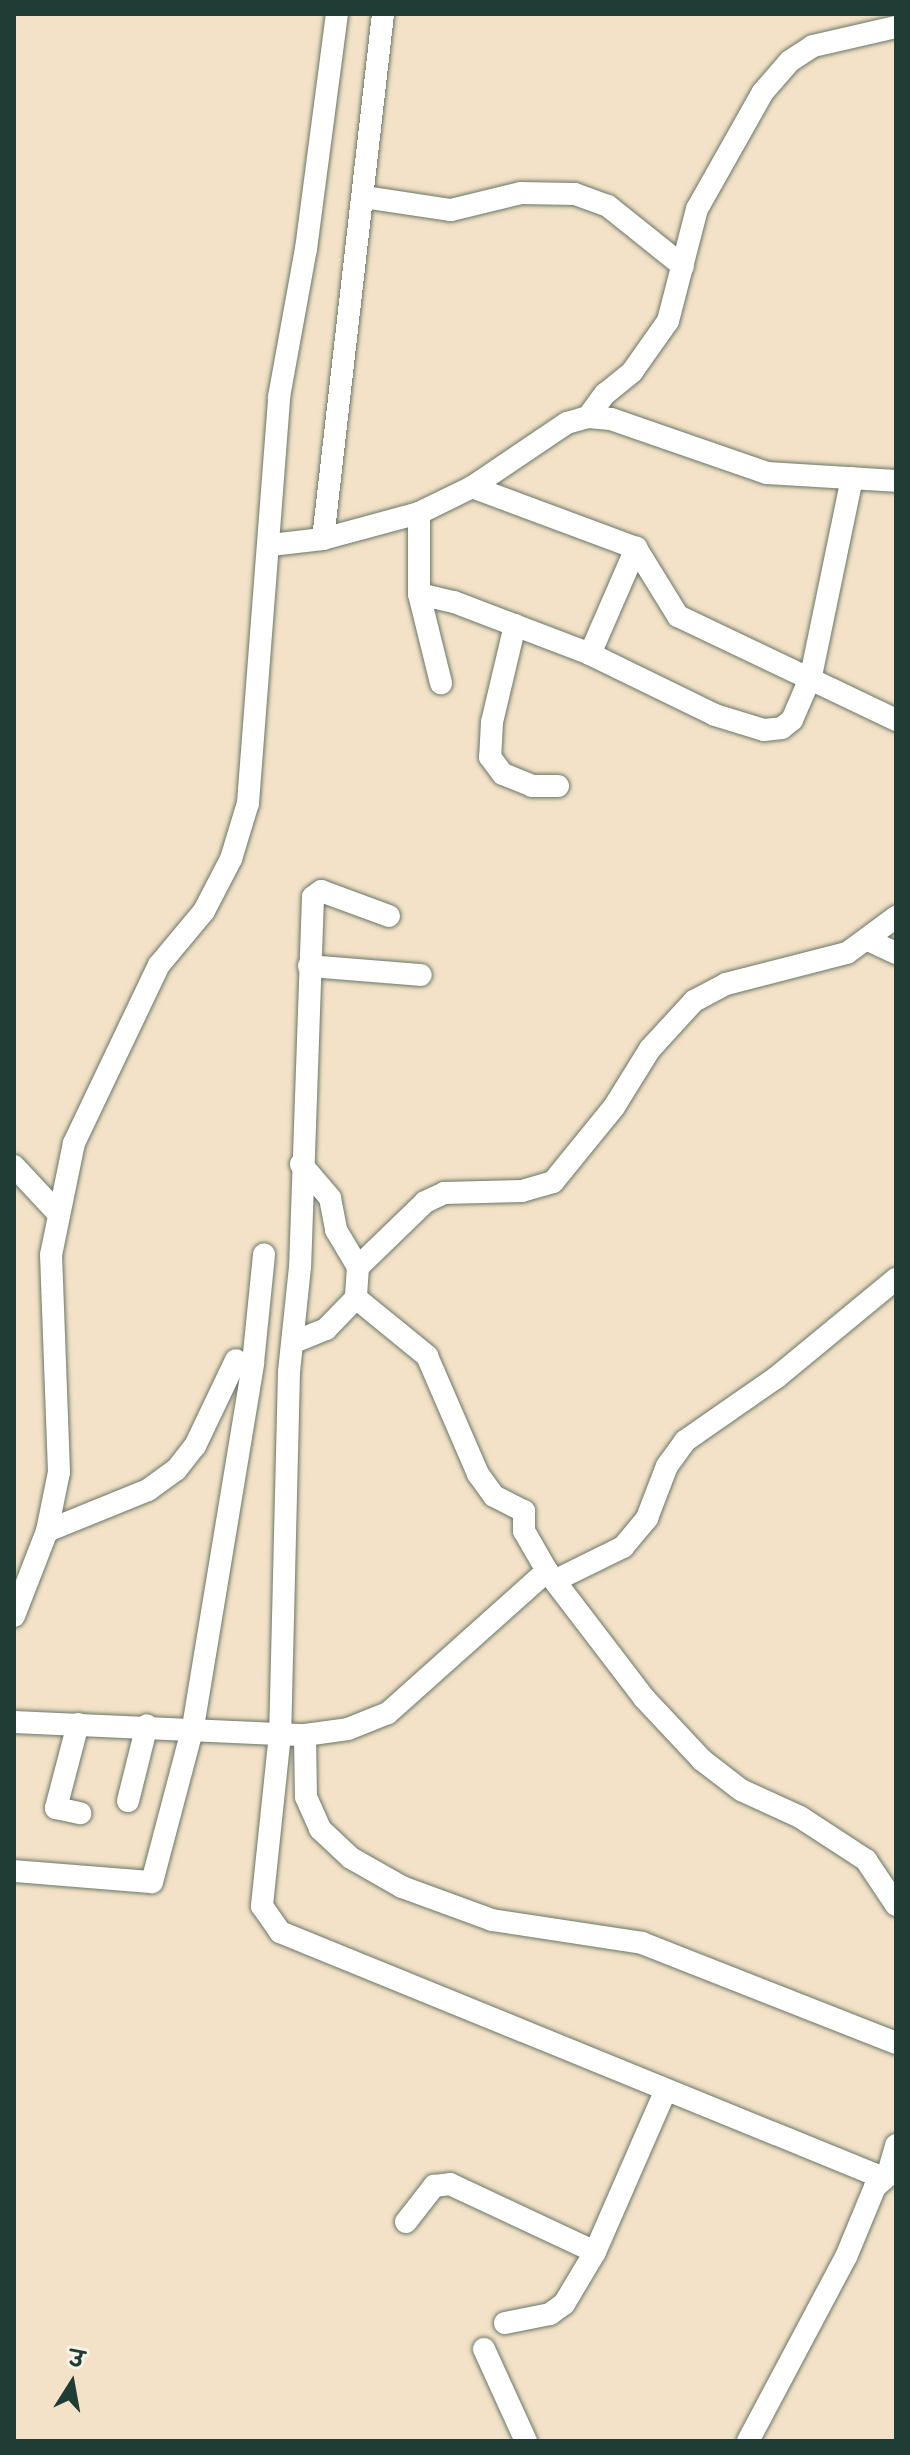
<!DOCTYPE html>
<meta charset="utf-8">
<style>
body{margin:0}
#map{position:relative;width:910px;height:2455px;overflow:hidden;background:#f3e2c7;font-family:Itim,"Playpen Sans Deva",sans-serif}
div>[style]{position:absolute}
.roads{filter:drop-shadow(0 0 2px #697767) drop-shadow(0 0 2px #697767)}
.minor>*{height:22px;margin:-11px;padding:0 11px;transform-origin:11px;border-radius:11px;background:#fff}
span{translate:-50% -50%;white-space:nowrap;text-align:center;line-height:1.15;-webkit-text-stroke:6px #f7f3e8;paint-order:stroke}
.frame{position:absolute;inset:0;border:16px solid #1f3d34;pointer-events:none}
.north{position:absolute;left:32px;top:2343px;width:80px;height:80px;-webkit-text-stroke:6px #f7f3e8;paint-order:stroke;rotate:11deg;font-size:22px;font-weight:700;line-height:32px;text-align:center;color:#1f3d34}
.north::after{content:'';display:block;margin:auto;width:28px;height:36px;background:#1f3d34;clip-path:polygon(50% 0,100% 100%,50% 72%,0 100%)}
</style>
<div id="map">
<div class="roads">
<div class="minor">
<div style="left:364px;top:197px;width:88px;rotate:8.5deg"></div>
<div style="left:451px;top:210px;width:72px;rotate:-13.7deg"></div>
<div style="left:521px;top:193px;width:54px;rotate:1.1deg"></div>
<div style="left:575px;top:194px;width:35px;rotate:20deg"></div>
<div style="left:608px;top:206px;width:96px;rotate:38.7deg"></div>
<div style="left:588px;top:417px;width:29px;rotate:-54deg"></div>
<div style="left:605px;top:394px;width:35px;rotate:-39deg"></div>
<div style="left:632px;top:372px;width:62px;rotate:-54.8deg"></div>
<div style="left:668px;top:321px;width:116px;rotate:-75.5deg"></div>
<div style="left:697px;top:209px;width:134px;rotate:-60.6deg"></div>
<div style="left:763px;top:92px;width:41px;rotate:-48.9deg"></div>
<div style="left:790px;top:61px;width:27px;rotate:-33deg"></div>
<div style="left:813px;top:46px;width:85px;rotate:-12.9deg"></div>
<div style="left:472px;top:487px;width:175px;rotate:20.4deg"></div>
<div style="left:636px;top:548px;width:80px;rotate:58.3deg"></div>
<div style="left:678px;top:616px;width:242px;rotate:25.5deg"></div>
<div style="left:419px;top:513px;width:81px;rotate:90deg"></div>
<div style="left:419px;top:594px;width:36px;rotate:13deg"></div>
<div style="left:454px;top:602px;width:146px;rotate:20.9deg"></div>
<div style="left:590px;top:654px;width:139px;rotate:26deg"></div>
<div style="left:715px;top:715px;width:51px;rotate:17deg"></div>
<div style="left:764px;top:730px;width:18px;rotate:-6deg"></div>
<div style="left:782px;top:728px;width:13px;rotate:-39deg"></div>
<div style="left:792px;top:720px;width:48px;rotate:-66.6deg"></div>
<div style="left:811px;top:676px;width:202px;rotate:-78.3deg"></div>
<div style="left:323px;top:539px;width:528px;rotate:-83.48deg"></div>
<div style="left:271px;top:545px;width:52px;rotate:-6.6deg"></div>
<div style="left:323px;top:539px;width:99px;rotate:-15.2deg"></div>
<div style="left:419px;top:513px;width:59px;rotate:-26.1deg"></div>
<div style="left:472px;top:487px;width:115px;rotate:-34deg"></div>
<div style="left:567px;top:423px;width:22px;rotate:-16deg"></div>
<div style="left:588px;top:417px;width:23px;rotate:5deg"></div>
<div style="left:611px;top:419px;width:165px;rotate:19.1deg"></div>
<div style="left:767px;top:473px;width:129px;rotate:3.5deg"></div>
<div style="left:419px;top:594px;width:92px;rotate:76.1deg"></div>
<div style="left:515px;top:625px;width:100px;rotate:103.3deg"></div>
<div style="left:492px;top:722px;width:35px;rotate:93deg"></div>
<div style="left:490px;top:757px;width:21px;rotate:53deg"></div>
<div style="left:503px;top:774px;width:31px;rotate:22deg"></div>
<div style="left:532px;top:786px;width:26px"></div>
<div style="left:590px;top:654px;width:116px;rotate:-66.5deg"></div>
<div style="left:389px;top:916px;width:72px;rotate:-159.8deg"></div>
<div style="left:321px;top:891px;width:10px;rotate:143deg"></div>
<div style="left:313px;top:897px;width:370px;rotate:92deg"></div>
<div style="left:300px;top:1267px;width:106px;rotate:96deg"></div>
<div style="left:289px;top:1372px;width:362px;rotate:91.4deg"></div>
<div style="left:280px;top:1734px;width:173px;rotate:96deg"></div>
<div style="left:262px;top:1906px;width:32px;rotate:55deg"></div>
<div style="left:280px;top:1932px;width:649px;rotate:22.18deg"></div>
<div style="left:870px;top:941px;width:29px;rotate:25deg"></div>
<div style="left:309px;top:966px;width:112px;rotate:4.6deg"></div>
<div style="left:301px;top:1164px;width:45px;rotate:49.5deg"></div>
<div style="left:330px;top:1198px;width:33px;rotate:79deg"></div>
<div style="left:336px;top:1230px;width:43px;rotate:59.3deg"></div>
<div style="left:358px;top:1267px;width:31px;rotate:94deg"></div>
<div style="left:356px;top:1298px;width:92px;rotate:39.2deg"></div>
<div style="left:427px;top:1356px;width:129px;rotate:66.6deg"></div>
<div style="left:478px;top:1474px;width:27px;rotate:54deg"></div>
<div style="left:494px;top:1496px;width:34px;rotate:27deg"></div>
<div style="left:524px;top:1511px;width:20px;rotate:90deg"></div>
<div style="left:524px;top:1531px;width:46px;rotate:60.1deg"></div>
<div style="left:547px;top:1571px;width:160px;rotate:52.6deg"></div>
<div style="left:644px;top:1698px;width:85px;rotate:46.9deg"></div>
<div style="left:702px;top:1760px;width:49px;rotate:37.6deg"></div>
<div style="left:741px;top:1790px;width:65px;rotate:24.6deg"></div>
<div style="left:800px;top:1817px;width:79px;rotate:33.1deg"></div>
<div style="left:866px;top:1860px;width:54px;rotate:56.3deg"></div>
<div style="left:14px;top:1166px;width:62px;rotate:47deg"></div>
<div style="left:358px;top:1267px;width:93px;rotate:-44.1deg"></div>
<div style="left:425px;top:1202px;width:21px;rotate:-25deg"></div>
<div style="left:444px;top:1193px;width:78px;rotate:-1.5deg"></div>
<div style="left:522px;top:1191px;width:32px;rotate:-16deg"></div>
<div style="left:553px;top:1182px;width:97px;rotate:-50.9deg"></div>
<div style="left:614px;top:1107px;width:68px;rotate:-58.2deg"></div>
<div style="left:650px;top:1049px;width:65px;rotate:-47.5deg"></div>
<div style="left:694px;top:1001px;width:36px;rotate:-28deg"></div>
<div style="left:726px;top:984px;width:125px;rotate:-14.4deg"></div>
<div style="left:847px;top:953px;width:61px;rotate:-36.3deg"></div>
<div style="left:294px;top:1342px;width:35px;rotate:-22deg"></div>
<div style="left:326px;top:1329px;width:43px;rotate:-45.9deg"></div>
<div style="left:47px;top:1531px;width:109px;rotate:-22.1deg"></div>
<div style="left:148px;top:1490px;width:34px;rotate:-36deg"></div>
<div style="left:176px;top:1470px;width:31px;rotate:-52deg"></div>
<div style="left:195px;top:1446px;width:95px;rotate:-64.5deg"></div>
<div style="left:556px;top:1580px;width:75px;rotate:-26.2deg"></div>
<div style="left:623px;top:1547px;width:38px;rotate:-50deg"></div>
<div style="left:647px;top:1518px;width:56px;rotate:-69deg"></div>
<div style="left:667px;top:1466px;width:31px;rotate:-54deg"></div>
<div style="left:685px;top:1441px;width:112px;rotate:-34.8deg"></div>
<div style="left:777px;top:1377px;width:154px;rotate:-39.5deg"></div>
<div style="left:14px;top:1616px;width:91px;rotate:-68.8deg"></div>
<div style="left:47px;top:1531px;width:60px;rotate:-78.5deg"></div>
<div style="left:59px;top:1472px;width:217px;rotate:-92.1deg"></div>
<div style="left:51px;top:1255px;width:114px;rotate:-78.4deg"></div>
<div style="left:74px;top:1143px;width:197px;rotate:-64.5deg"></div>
<div style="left:159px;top:965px;width:70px;rotate:-50.2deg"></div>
<div style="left:204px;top:911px;width:59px;rotate:-62.6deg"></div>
<div style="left:231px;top:859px;width:59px;rotate:-73.1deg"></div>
<div style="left:248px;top:803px;width:407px;rotate:-85.6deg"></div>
<div style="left:279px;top:397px;width:150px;rotate:-79.7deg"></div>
<div style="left:306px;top:249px;width:237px;rotate:-82.5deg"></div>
<div style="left:14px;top:1722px;width:291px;rotate:2.6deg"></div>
<div style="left:305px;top:1735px;width:43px;rotate:-7.9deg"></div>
<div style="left:348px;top:1729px;width:43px;rotate:-21.8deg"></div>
<div style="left:388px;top:1713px;width:213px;rotate:-41.8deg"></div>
<div style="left:78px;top:1724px;width:87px;rotate:104.7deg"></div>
<div style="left:56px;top:1808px;width:25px;rotate:12deg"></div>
<div style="left:305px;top:1735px;width:62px;rotate:89.1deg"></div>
<div style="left:306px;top:1797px;width:35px;rotate:66deg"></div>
<div style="left:320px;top:1829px;width:42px;rotate:43.1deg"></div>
<div style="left:351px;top:1858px;width:59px;rotate:29.6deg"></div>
<div style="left:402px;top:1887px;width:96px;rotate:20.1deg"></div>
<div style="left:492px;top:1920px;width:152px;rotate:8.7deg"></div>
<div style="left:642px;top:1943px;width:273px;rotate:21.5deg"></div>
<div style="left:128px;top:1801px;width:78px;rotate:-76deg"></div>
<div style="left:14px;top:1871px;width:138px;rotate:4.6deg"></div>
<div style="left:152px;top:1882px;width:160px;rotate:-75.2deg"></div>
<div style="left:193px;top:1727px;width:369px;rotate:-80.6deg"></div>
<div style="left:253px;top:1363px;width:109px;rotate:-84.2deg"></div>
<div style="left:889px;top:2170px;width:26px;rotate:-74deg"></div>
<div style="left:406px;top:2222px;width:46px;rotate:-52.1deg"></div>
<div style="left:434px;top:2186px;width:16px;rotate:-7deg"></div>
<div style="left:450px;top:2184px;width:160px;rotate:25.1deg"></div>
<div style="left:505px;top:2323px;width:46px;rotate:-11.3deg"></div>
<div style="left:550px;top:2314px;width:17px;rotate:-36deg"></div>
<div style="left:564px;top:2304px;width:61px;rotate:-59.2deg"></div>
<div style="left:595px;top:2252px;width:175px;rotate:-66.4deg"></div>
<div style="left:484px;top:2349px;width:101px;rotate:65.5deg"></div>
<div style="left:748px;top:2441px;width:208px;rotate:-62deg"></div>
<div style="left:846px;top:2257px;width:76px;rotate:-67.5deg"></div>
<div style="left:875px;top:2187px;width:28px;rotate:-41deg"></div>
</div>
</div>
<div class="frame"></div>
<div class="north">उ</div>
</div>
